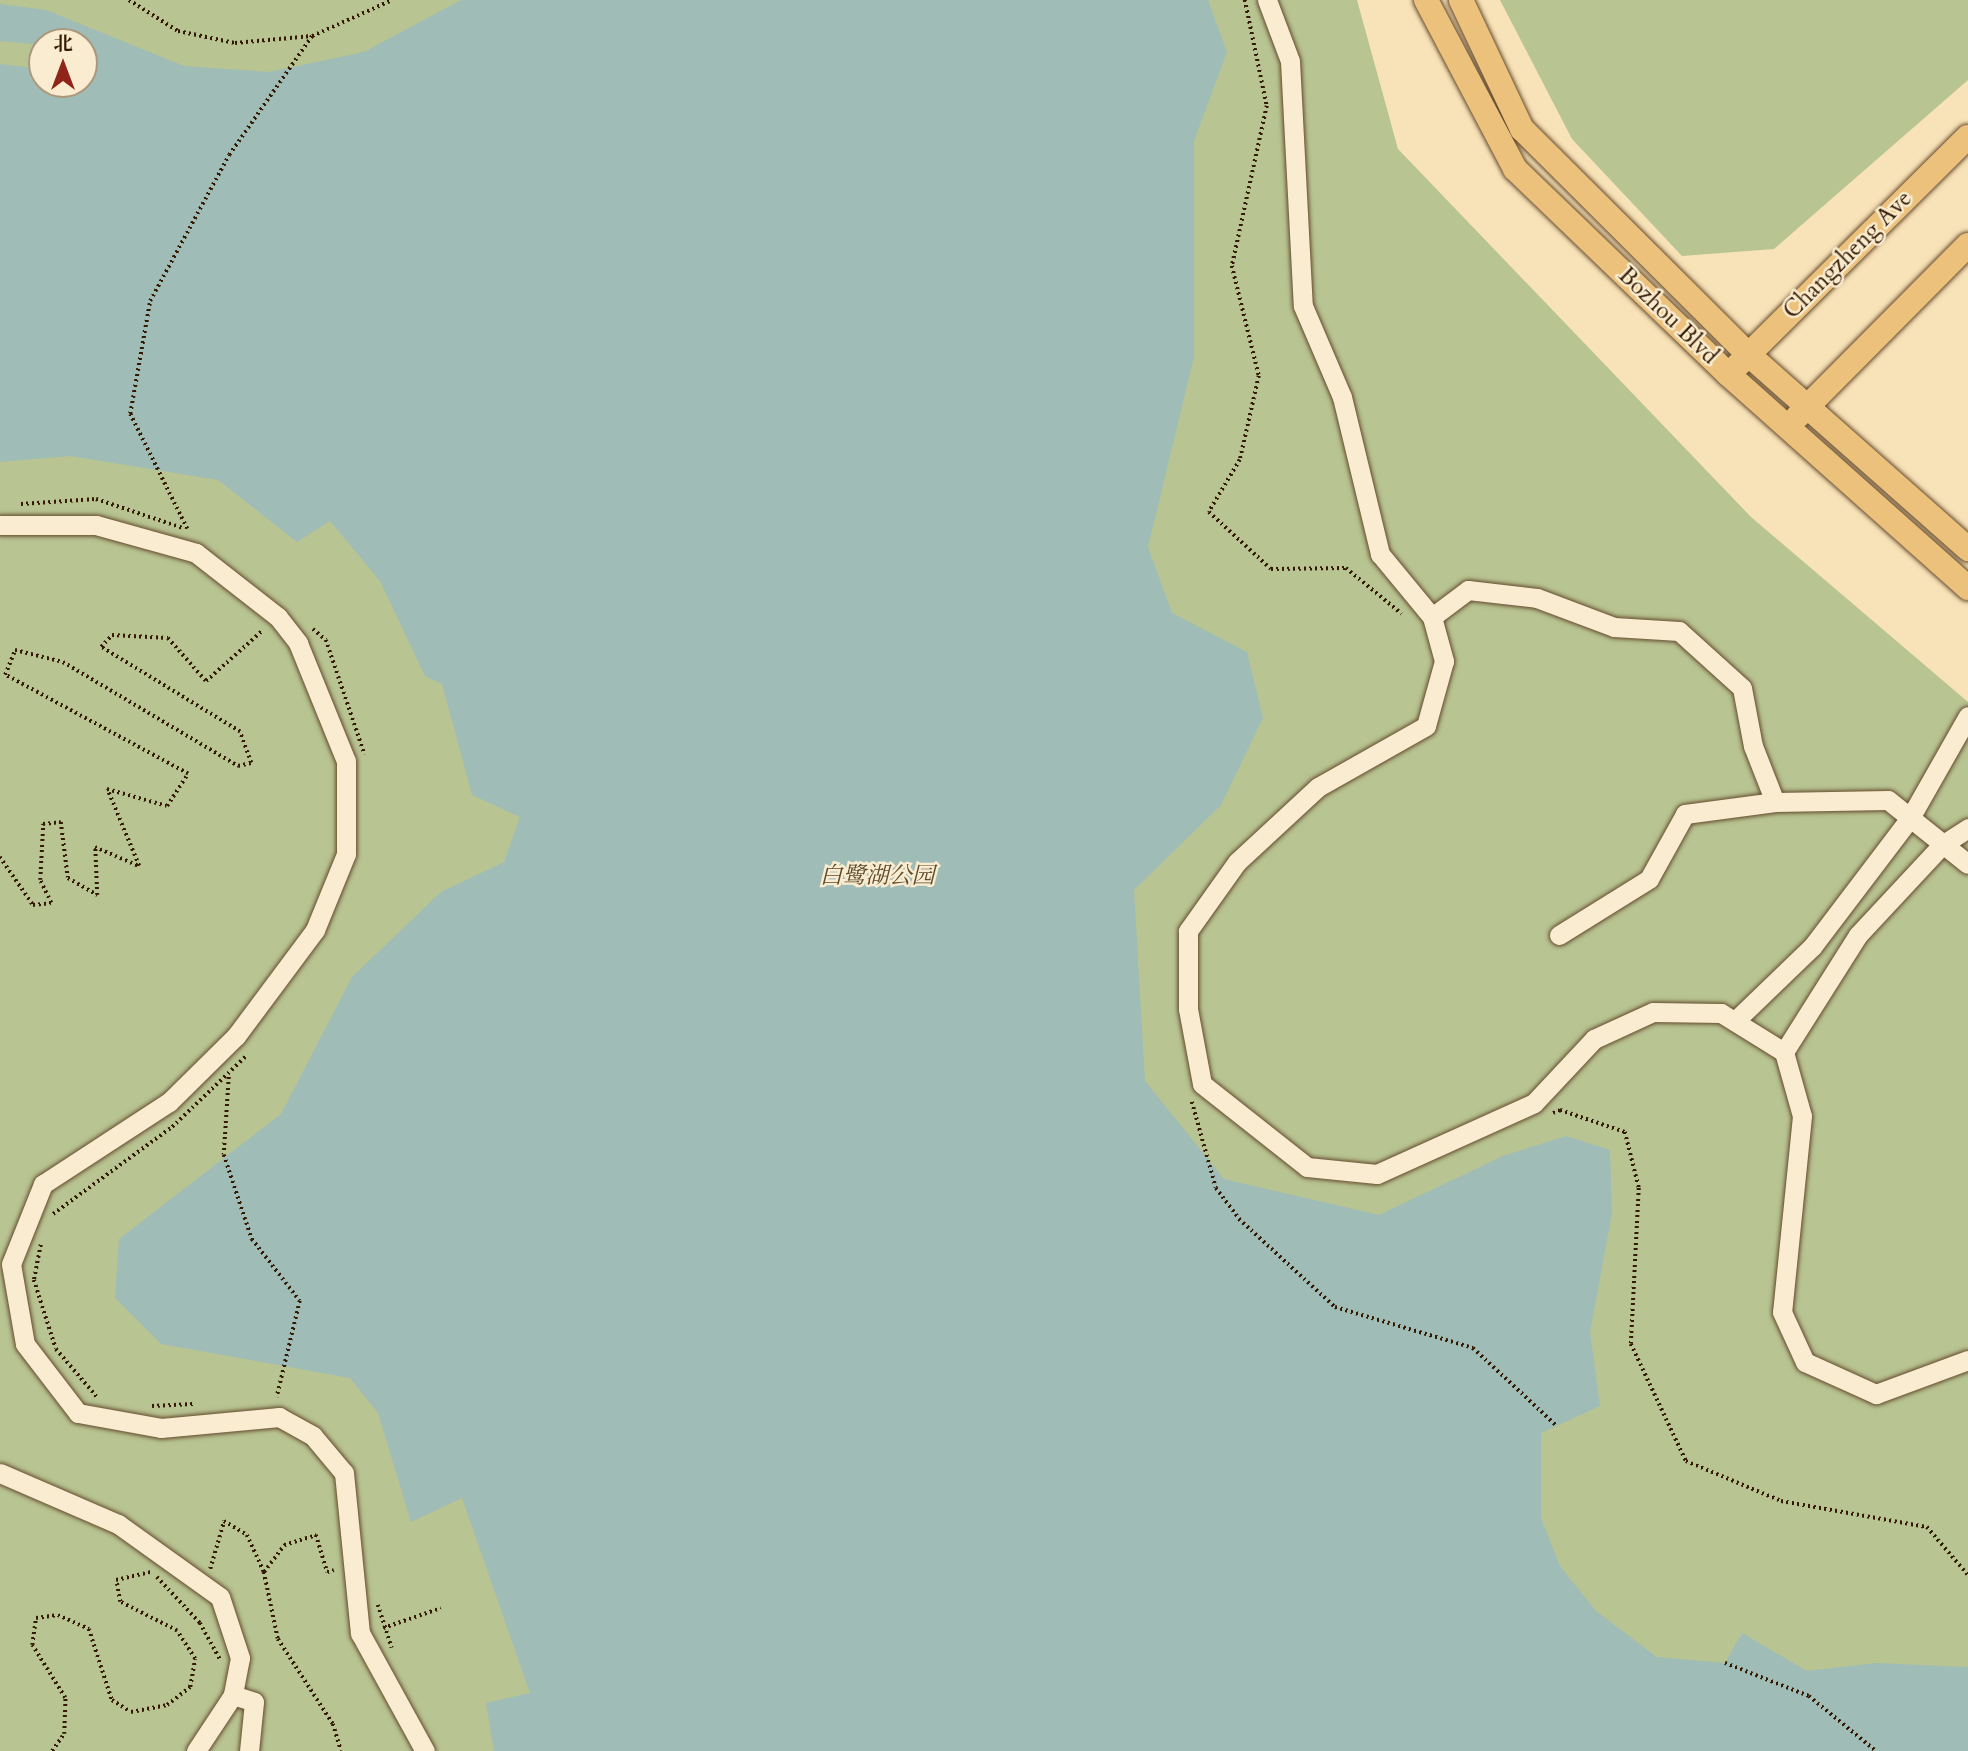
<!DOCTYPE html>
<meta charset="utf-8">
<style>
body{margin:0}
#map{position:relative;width:1968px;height:1751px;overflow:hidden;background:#f8e2b7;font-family:Cardo,"Noto Serif SC",serif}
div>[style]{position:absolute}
.green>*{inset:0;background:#b8c492}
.water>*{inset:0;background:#9fbcb6}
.path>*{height:3.5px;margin-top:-1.75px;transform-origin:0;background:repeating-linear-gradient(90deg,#341900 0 2px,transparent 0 5.5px)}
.roads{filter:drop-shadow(0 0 2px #654b2e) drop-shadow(0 0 2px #654b2e)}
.minor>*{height:19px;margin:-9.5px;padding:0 9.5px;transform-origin:9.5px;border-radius:9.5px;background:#faecd0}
.major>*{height:24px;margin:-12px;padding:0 12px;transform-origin:12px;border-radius:12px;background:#ecc17c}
span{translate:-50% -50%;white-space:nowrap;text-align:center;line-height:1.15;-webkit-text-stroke:5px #faecd0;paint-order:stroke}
.street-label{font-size:23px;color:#341900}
.park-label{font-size:23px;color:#5c4c2c;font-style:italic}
.north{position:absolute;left:28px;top:28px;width:70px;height:70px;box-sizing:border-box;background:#faecd0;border:2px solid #ab987d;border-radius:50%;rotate:0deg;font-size:19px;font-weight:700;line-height:28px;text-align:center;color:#341900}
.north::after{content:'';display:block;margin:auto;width:24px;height:32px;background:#8f2418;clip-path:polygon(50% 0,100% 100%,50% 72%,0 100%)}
</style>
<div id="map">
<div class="green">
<div style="clip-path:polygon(evenodd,0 0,1357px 0,1398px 149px,1751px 517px,1968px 702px,1968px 1751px,0 1751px,0 0,42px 42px,84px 42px,84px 84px,42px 84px,42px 42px)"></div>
<div style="clip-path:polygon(1500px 0,1968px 0,1968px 80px,1774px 249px,1682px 256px,1572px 139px)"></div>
</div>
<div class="water">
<div style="clip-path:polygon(evenodd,461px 0,1208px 0,1227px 52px,1194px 141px,1194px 357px,1148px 547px,1172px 613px,1247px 652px,1263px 718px,1221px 805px,1134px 890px,1145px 1081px,1224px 1179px,1379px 1215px,1503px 1156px,1566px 1136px,1610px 1150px,1612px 1213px,1590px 1332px,1600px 1406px,1541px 1433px,1541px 1518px,1560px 1566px,1596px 1611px,1657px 1657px,1725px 1663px,1742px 1633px,1807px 1671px,1876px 1663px,1968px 1667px,1968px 1751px,494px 1751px,486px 1703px,530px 1693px,462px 1498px,411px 1522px,378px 1413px,350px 1378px,161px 1344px,115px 1298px,119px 1239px,281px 1114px,352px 977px,441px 892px,504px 862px,520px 817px,472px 795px,442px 684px,425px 676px,380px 581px,330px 521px,297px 542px,218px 480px,70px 456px,0 462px,0 64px,34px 68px,33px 44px,0 41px,0 4px,46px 10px,184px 66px,269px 72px,364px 52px,461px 0,42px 42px,84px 42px,84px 84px,42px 84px,42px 42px)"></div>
</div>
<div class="path">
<div style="left:129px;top:0;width:58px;rotate:32.3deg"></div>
<div style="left:178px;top:31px;width:58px;rotate:11.9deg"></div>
<div style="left:235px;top:43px;width:77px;rotate:-5.2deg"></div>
<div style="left:312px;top:36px;width:88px;rotate:-24.2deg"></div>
<div style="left:1245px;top:0;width:108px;rotate:78.3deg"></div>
<div style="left:1267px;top:106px;width:164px;rotate:102.3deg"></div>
<div style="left:1232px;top:266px;width:113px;rotate:76.2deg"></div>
<div style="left:1259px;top:376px;width:86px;rotate:102.7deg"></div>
<div style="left:1240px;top:460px;width:61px;rotate:120.8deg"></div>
<div style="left:1209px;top:512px;width:84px;rotate:42.6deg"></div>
<div style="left:1271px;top:569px;width:75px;rotate:-0.8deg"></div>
<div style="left:1346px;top:568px;width:72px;rotate:39.4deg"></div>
<div style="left:21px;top:504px;width:75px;rotate:-3.8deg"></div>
<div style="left:96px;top:499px;width:92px;rotate:18.4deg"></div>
<div style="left:187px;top:529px;width:128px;rotate:-116.4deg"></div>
<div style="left:130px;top:414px;width:115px;rotate:-80deg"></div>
<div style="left:150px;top:301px;width:166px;rotate:-61.6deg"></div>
<div style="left:229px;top:155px;width:145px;rotate:-55.1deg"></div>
<div style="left:313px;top:629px;width:17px;rotate:40deg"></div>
<div style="left:326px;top:640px;width:121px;rotate:71.3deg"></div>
<div style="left:0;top:857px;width:58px;rotate:55.5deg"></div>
<div style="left:33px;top:905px;width:18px;rotate:-6deg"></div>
<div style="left:51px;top:903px;width:25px;rotate:-116deg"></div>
<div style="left:40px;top:880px;width:56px;rotate:-86.9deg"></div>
<div style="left:43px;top:824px;width:18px;rotate:-6deg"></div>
<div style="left:61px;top:822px;width:56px;rotate:82.9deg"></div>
<div style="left:68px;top:878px;width:34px;rotate:30deg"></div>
<div style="left:97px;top:895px;width:48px;rotate:-92.4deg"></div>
<div style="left:95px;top:847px;width:48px;rotate:23.4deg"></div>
<div style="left:139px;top:866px;width:83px;rotate:-112.6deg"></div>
<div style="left:107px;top:789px;width:62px;rotate:15.8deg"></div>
<div style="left:167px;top:806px;width:38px;rotate:-57deg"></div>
<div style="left:188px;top:774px;width:208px;rotate:-151.6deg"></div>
<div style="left:5px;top:675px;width:27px;rotate:-68deg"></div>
<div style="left:15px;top:650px;width:49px;rotate:14deg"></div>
<div style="left:63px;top:662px;width:204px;rotate:30.7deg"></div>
<div style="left:238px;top:766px;width:13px;rotate:-13deg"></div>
<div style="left:251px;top:763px;width:33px;rotate:-110deg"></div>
<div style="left:240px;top:732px;width:163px;rotate:-148.6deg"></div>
<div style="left:101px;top:647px;width:16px;rotate:-47deg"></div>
<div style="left:112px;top:635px;width:56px;rotate:3.1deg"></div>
<div style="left:168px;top:638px;width:57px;rotate:48.5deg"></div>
<div style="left:206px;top:681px;width:76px;rotate:-41.8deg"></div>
<div style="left:229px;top:1077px;width:78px;rotate:93.7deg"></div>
<div style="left:224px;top:1155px;width:89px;rotate:71.6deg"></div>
<div style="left:252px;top:1239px;width:78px;rotate:52.3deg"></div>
<div style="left:300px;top:1301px;width:99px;rotate:103.5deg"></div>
<div style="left:1192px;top:1102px;width:89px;rotate:74.4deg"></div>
<div style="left:1216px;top:1188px;width:39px;rotate:53deg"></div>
<div style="left:1239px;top:1219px;width:130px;rotate:42.5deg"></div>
<div style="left:1335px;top:1307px;width:144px;rotate:16.5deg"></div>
<div style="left:1473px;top:1348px;width:115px;rotate:42.9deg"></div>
<div style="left:1553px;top:1113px;width:8px;rotate:-23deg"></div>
<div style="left:1560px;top:1110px;width:69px;rotate:18.7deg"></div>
<div style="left:1625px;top:1132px;width:58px;rotate:76deg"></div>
<div style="left:1639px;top:1188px;width:156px;rotate:92.9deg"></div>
<div style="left:1631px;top:1344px;width:129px;rotate:64.8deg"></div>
<div style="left:1686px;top:1461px;width:103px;rotate:22.8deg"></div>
<div style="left:1781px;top:1501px;width:148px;rotate:10.1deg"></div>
<div style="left:1927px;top:1527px;width:63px;rotate:49.5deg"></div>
<div style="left:53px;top:1214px;width:147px;rotate:-36.2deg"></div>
<div style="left:172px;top:1127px;width:104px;rotate:-43.8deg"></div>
<div style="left:41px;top:1245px;width:36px;rotate:101deg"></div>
<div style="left:34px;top:1280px;width:72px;rotate:72.3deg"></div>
<div style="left:56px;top:1349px;width:63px;rotate:49.5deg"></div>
<div style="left:152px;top:1406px;width:41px;rotate:-2.8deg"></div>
<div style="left:210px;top:1569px;width:50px;rotate:-73.7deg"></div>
<div style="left:224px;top:1521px;width:27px;rotate:31deg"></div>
<div style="left:247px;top:1535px;width:41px;rotate:65.3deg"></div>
<div style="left:264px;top:1572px;width:68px;rotate:78.2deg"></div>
<div style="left:278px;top:1639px;width:101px;rotate:57.1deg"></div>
<div style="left:333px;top:1724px;width:28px;rotate:73deg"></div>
<div style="left:264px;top:1572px;width:34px;rotate:-53deg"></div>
<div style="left:284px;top:1545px;width:34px;rotate:-17deg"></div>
<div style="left:316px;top:1535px;width:39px;rotate:73deg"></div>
<div style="left:327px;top:1572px;width:7px;rotate:-16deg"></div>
<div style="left:157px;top:1577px;width:63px;rotate:46.9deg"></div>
<div style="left:200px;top:1623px;width:43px;rotate:61.1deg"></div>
<div style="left:378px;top:1605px;width:45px;rotate:72deg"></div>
<div style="left:383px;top:1628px;width:61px;rotate:-19deg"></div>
<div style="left:1725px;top:1663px;width:90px;rotate:21.4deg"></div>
<div style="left:1809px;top:1696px;width:87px;rotate:39.4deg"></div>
<div style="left:52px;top:1751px;width:21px;rotate:-55deg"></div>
<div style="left:64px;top:1734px;width:36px;rotate:-88deg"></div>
<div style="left:65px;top:1698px;width:62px;rotate:-121.9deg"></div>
<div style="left:32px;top:1645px;width:27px;rotate:-82deg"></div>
<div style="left:36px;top:1618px;width:22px;rotate:-8deg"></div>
<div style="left:58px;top:1615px;width:34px;rotate:24deg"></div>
<div style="left:89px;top:1629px;width:75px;rotate:72.1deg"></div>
<div style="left:112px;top:1700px;width:22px;rotate:32deg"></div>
<div style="left:131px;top:1712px;width:37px;rotate:-11deg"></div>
<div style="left:167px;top:1705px;width:29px;rotate:-38deg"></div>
<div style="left:190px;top:1687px;width:28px;rotate:-80deg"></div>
<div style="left:195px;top:1659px;width:33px;rotate:-123deg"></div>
<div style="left:177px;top:1631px;width:64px;rotate:-153deg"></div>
<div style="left:120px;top:1602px;width:22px;rotate:-100deg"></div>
<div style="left:116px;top:1580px;width:36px;rotate:-13deg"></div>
</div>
<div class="roads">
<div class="minor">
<div style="left:1267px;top:0;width:65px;rotate:69.3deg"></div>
<div style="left:1290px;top:61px;width:245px;rotate:87deg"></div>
<div style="left:1303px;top:306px;width:99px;rotate:66.8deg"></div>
<div style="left:1342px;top:397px;width:162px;rotate:76.4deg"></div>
<div style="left:1380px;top:554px;width:82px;rotate:50.5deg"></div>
<div style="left:1432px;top:617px;width:46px;rotate:74.7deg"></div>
<div style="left:1444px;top:661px;width:67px;rotate:105.5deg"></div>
<div style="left:1426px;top:726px;width:124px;rotate:150.5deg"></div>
<div style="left:1318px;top:787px;width:110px;rotate:137.2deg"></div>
<div style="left:1237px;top:862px;width:85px;rotate:125.4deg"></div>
<div style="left:1188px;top:931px;width:78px;rotate:90deg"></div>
<div style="left:1188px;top:1009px;width:76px;rotate:79.4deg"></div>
<div style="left:1202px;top:1084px;width:134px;rotate:38.3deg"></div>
<div style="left:1307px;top:1167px;width:70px;rotate:5.7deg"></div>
<div style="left:1377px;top:1174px;width:172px;rotate:-24.3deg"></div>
<div style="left:1534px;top:1103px;width:88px;rotate:-46.8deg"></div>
<div style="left:1594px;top:1039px;width:65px;rotate:-24.6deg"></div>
<div style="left:1653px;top:1012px;width:68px;rotate:0.8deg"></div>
<div style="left:1721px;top:1013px;width:74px;rotate:31.8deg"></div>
<div style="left:1784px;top:1052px;width:66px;rotate:74.3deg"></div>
<div style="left:1802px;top:1116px;width:197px;rotate:95.8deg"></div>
<div style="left:1782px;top:1312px;width:55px;rotate:65.3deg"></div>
<div style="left:1805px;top:1362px;width:78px;rotate:24.3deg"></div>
<div style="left:1876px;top:1394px;width:98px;rotate:-20.3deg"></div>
<div style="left:0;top:525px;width:96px"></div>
<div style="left:96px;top:525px;width:104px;rotate:15.6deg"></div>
<div style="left:196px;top:553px;width:104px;rotate:38deg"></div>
<div style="left:278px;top:617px;width:33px;rotate:52deg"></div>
<div style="left:298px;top:643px;width:127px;rotate:67.9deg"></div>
<div style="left:346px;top:761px;width:93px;rotate:90deg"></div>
<div style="left:346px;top:854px;width:82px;rotate:112.2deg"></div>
<div style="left:315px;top:930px;width:132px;rotate:126.7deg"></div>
<div style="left:236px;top:1036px;width:94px;rotate:135.4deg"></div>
<div style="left:169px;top:1102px;width:150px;rotate:146.9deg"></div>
<div style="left:43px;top:1184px;width:86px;rotate:111.8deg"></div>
<div style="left:11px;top:1264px;width:81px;rotate:80.1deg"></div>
<div style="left:25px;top:1344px;width:87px;rotate:52.5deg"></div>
<div style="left:78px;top:1413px;width:84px;rotate:10.2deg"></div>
<div style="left:161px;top:1428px;width:119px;rotate:-5.3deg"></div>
<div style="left:279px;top:1417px;width:39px;rotate:29deg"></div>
<div style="left:313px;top:1436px;width:48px;rotate:50deg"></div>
<div style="left:344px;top:1473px;width:161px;rotate:84.3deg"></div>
<div style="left:360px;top:1633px;width:135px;rotate:61.2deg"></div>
<div style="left:1432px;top:617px;width:45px;rotate:-36.9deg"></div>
<div style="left:1468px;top:590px;width:69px;rotate:6.6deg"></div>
<div style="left:1537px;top:598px;width:82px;rotate:20.6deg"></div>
<div style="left:1614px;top:627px;width:65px;rotate:3.5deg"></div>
<div style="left:1679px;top:631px;width:85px;rotate:42.1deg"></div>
<div style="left:1742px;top:688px;width:59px;rotate:79.3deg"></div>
<div style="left:1753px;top:746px;width:60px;rotate:68.6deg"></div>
<div style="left:1775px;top:802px;width:91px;rotate:172.4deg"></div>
<div style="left:1685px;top:814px;width:74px;rotate:119deg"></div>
<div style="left:1649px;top:879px;width:106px;rotate:148.1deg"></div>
<div style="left:1775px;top:802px;width:113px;rotate:-1deg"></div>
<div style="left:1888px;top:800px;width:102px;rotate:38.7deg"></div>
<div style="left:1735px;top:1021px;width:107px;rotate:-43.9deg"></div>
<div style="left:1812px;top:947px;width:162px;rotate:-52.8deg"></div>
<div style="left:1910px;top:818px;width:117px;rotate:-60.4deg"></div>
<div style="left:1784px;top:1052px;width:138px;rotate:-57.7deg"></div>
<div style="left:1858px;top:935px;width:123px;rotate:-47deg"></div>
<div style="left:1942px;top:845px;width:31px;rotate:-33deg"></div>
<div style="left:0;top:1473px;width:129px;rotate:23.4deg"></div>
<div style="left:118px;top:1524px;width:125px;rotate:35.6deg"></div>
<div style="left:220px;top:1597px;width:64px;rotate:71.8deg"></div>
<div style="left:240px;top:1658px;width:38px;rotate:101deg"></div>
<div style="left:233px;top:1695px;width:67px;rotate:123.5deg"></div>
<div style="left:233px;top:1695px;width:22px;rotate:18deg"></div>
<div style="left:254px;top:1702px;width:49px;rotate:95.8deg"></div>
</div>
<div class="major">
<div style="left:1426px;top:0;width:191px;rotate:62.2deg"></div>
<div style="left:1515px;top:169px;width:296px;rotate:43.9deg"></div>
<div style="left:1728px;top:374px;width:322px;rotate:41.7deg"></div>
<div style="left:1461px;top:0;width:143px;rotate:64.7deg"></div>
<div style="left:1522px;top:129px;width:320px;rotate:44.9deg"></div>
<div style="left:1749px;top:355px;width:293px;rotate:41.5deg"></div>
<div style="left:1737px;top:366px;width:325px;rotate:-44.8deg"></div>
<div style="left:1798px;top:416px;width:241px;rotate:-45.2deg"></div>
</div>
</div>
<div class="street-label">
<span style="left:1848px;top:255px;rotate:-45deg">Changzheng Ave</span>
<span style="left:1668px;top:316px;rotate:44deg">Bozhou Blvd</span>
</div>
<div class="park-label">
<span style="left:877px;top:876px">白鹭湖公园</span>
</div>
<div class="north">北</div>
</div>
